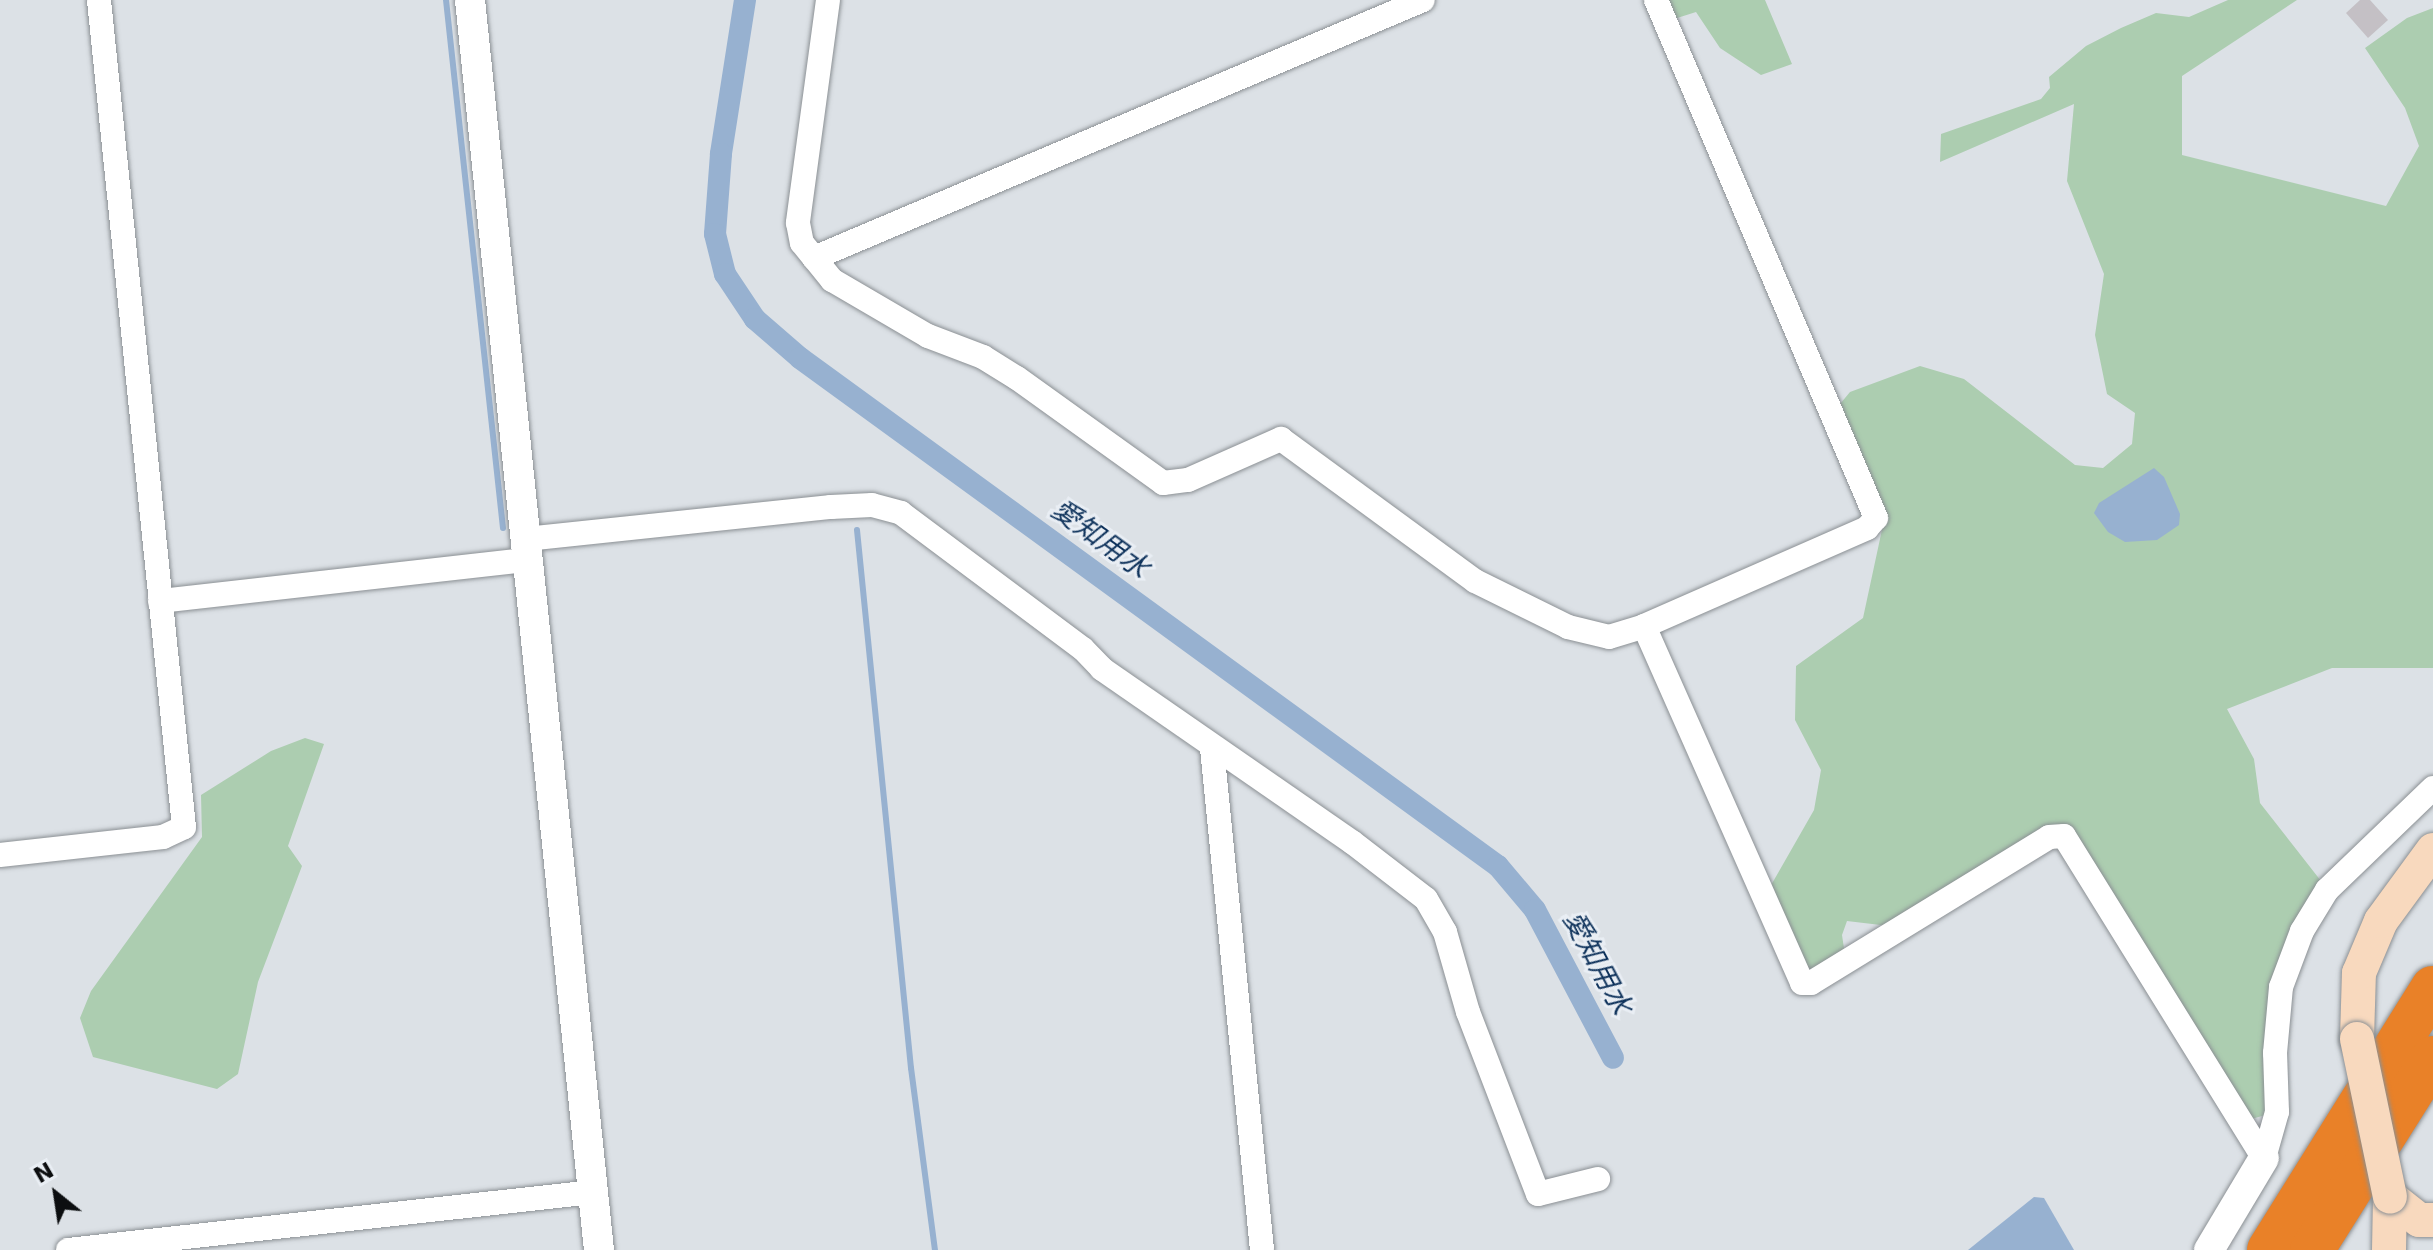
<!DOCTYPE html>
<meta charset="utf-8">
<style>
body{margin:0}
#map{position:relative;width:2433px;height:1250px;overflow:hidden;background:#dce1e6;font-family:"DejaVu Sans","Noto Sans JP",sans-serif}
div>[style]{position:absolute}
.green>*{inset:0;background:#accdb0}
.water>*{inset:0;background:#97b1d0}
.stream>*{height:6px;margin:-3px;padding:0 3px;transform-origin:3px;border-radius:3px;background:#97b1d0}
.canal>*{height:22px;margin:-11px;padding:0 11px;transform-origin:11px;border-radius:11px;background:#97b1d0}
.building>*{inset:0;background:#c4c0c5}
.roads{filter:drop-shadow(0 0 2px #8b9094) drop-shadow(0 0 2px #8b9094)}
.minor>*{height:24px;margin:-12px;padding:0 12px;transform-origin:12px;border-radius:12px;background:#fff}
.tertiary>*{height:30px;margin:-15px;padding:0 15px;transform-origin:15px;border-radius:15px;background:#fff}
.secondary>*{height:34px;margin:-17px;padding:0 17px;transform-origin:17px;border-radius:17px;background:#f8d9be}
.motorway>*{height:44px;margin:-22px;padding:0 22px;transform-origin:22px;border-radius:22px;background:#e98128}
.bridges{filter:drop-shadow(0 0 2px #8b9094) drop-shadow(0 0 2px #8b9094)}
.secondary-bridge>*{height:34px;margin:-17px;padding:0 17px;transform-origin:17px;border-radius:17px;background:#f8d9be}
span{translate:-50% -50%;white-space:nowrap;text-align:center;line-height:1.15;-webkit-text-stroke:6px #e9eef4;paint-order:stroke}
.water-label{font-size:28px;color:#0e325b;font-style:italic}
.north{position:absolute;left:16px;top:1154px;width:80px;height:80px;-webkit-text-stroke:6px #e9eef4;paint-order:stroke;rotate:330deg;font-size:22px;font-weight:700;line-height:32px;text-align:center;color:#0c0e10}
.north::after{content:'';display:block;margin:auto;width:28px;height:36px;background:#0c0e10;clip-path:polygon(50% 0,100% 100%,50% 72%,0 100%)}
</style>
<div id="map">
<div class="green">
<div style="clip-path:polygon(1665px 0,1765px 0,1792px 64px,1761px 75px,1720px 48px,1696px 12px,1674px 19px)"></div>
<div style="clip-path:polygon(2228px 0,2297px 0,2182px 76px,2182px 155px,2386px 206px,2419px 146px,2405px 108px,2365px 48px,2407px 18px,2433px 8px,2433px 668px,2332px 668px,2227px 709px,2254px 759px,2260px 803px,2321px 881px,2293px 927px,2269px 1114px,2248px 1120px,2064px 831px,1889px 926px,1847px 921px,1842px 935px,1845px 955px,1808px 977px,1770px 887px,1814px 810px,1821px 770px,1795px 720px,1796px 666px,1863px 618px,1883px 525px,1840px 404px,1850px 392px,1920px 366px,1964px 379px,2075px 465px,2103px 468px,2132px 444px,2135px 413px,2107px 394px,2095px 335px,2104px 274px,2067px 181px,2074px 104px,1940px 162px,1941px 134px,2041px 99px,2050px 88px,2049px 77px,2086px 46px,2121px 28px,2156px 13px,2189px 17px)"></div>
<div style="clip-path:polygon(305px 738px,324px 744px,288px 846px,302px 866px,258px 982px,238px 1074px,217px 1089px,93px 1057px,80px 1018px,91px 991px,202px 837px,201px 795px,271px 751px)"></div>
</div>
<div class="water">
<div style="clip-path:polygon(2154px 468px,2164px 477px,2180px 514px,2179px 525px,2157px 540px,2125px 542px,2108px 532px,2094px 513px,2099px 503px)"></div>
<div style="clip-path:polygon(2034px 1197px,2044px 1198px,2074px 1250px,1968px 1250px)"></div>
</div>
<div class="stream">
<div style="left:446px;top:0;width:531px;rotate:83.84deg"></div>
<div style="left:857px;top:530px;width:541px;rotate:84.27deg"></div>
<div style="left:911px;top:1068px;width:184px;rotate:82.5deg"></div>
</div>
<div class="canal">
<div style="left:745px;top:0;width:156px;rotate:98.9deg"></div>
<div style="left:721px;top:154px;width:80px;rotate:94.3deg"></div>
<div style="left:715px;top:234px;width:41px;rotate:76deg"></div>
<div style="left:725px;top:274px;width:54px;rotate:56.3deg"></div>
<div style="left:755px;top:319px;width:60px;rotate:40.9deg"></div>
<div style="left:800px;top:358px;width:863px;rotate:36.05deg"></div>
<div style="left:1498px;top:866px;width:57px;rotate:49.9deg"></div>
<div style="left:1535px;top:910px;width:167px;rotate:62.2deg"></div>
</div>
<div class="building">
<div style="clip-path:polygon(2360px 0,2370px 0,2388px 20px,2368px 38px,2346px 13px)"></div>
</div>
<div class="roads">
<div class="minor">
<div style="left:828px;top:0;width:225px;rotate:97.7deg"></div>
<div style="left:798px;top:223px;width:20px;rotate:79deg"></div>
<div style="left:802px;top:243px;width:48px;rotate:51deg"></div>
<div style="left:832px;top:280px;width:111px;rotate:30.3deg"></div>
<div style="left:928px;top:336px;width:59px;rotate:20.9deg"></div>
<div style="left:983px;top:357px;width:40px;rotate:32deg"></div>
<div style="left:1017px;top:378px;width:180px;rotate:35.7deg"></div>
<div style="left:1163px;top:483px;width:25px;rotate:-7deg"></div>
<div style="left:1188px;top:480px;width:102px;rotate:-23.8deg"></div>
<div style="left:1281px;top:439px;width:240px;rotate:36.2deg"></div>
<div style="left:1475px;top:581px;width:104px;rotate:26.3deg"></div>
<div style="left:1568px;top:627px;width:42px;rotate:13.7deg"></div>
<div style="left:1609px;top:637px;width:37px;rotate:-17deg"></div>
<div style="left:1644px;top:626px;width:244px;rotate:-23.7deg"></div>
<div style="left:1867px;top:528px;width:13px;rotate:-48deg"></div>
<div style="left:1876px;top:518px;width:563px;rotate:-113.01deg"></div>
<div style="left:814px;top:258px;width:661px;rotate:-22.96deg"></div>
<div style="left:526px;top:539px;width:307px;rotate:-6deg"></div>
<div style="left:831px;top:507px;width:41px;rotate:-2.8deg"></div>
<div style="left:872px;top:505px;width:30px;rotate:15deg"></div>
<div style="left:901px;top:513px;width:227px;rotate:36.8deg"></div>
<div style="left:1083px;top:649px;width:28px;rotate:46deg"></div>
<div style="left:1102px;top:669px;width:304px;rotate:34.7deg"></div>
<div style="left:1352px;top:842px;width:93px;rotate:37.6deg"></div>
<div style="left:1426px;top:899px;width:38px;rotate:60deg"></div>
<div style="left:1445px;top:932px;width:83px;rotate:74deg"></div>
<div style="left:1468px;top:1012px;width:195px;rotate:69deg"></div>
<div style="left:1538px;top:1194px;width:62px;rotate:-14deg"></div>
<div style="left:160px;top:601px;width:369px;rotate:-6.4deg"></div>
<div style="left:1644px;top:626px;width:390px;rotate:66.1deg"></div>
<div style="left:1802px;top:983px;width:9px"></div>
<div style="left:1811px;top:983px;width:279px;rotate:-31.5deg"></div>
<div style="left:2049px;top:837px;width:15px;rotate:-4deg"></div>
<div style="left:2064px;top:836px;width:379px;rotate:58.2deg"></div>
<div style="left:1212px;top:748px;width:504px;rotate:84.31deg"></div>
<div style="left:0;top:855px;width:164px;rotate:-6.3deg"></div>
<div style="left:163px;top:837px;width:23px;rotate:-25deg"></div>
<div style="left:184px;top:827px;width:831px;rotate:-95.87deg"></div>
<div style="left:2264px;top:1158px;width:48px;rotate:-74.2deg"></div>
<div style="left:2277px;top:1112px;width:59px;rotate:-91.9deg"></div>
<div style="left:2275px;top:1053px;width:66px;rotate:-84.8deg"></div>
<div style="left:2281px;top:987px;width:60px;rotate:-69.4deg"></div>
<div style="left:2302px;top:931px;width:48px;rotate:-58.6deg"></div>
<div style="left:2327px;top:890px;width:147px;rotate:-43.9deg"></div>
<div style="left:68px;top:1250px;width:528px;rotate:-6.3deg"></div>
</div>
<div class="tertiary">
<div style="left:470px;top:0;width:1257px;rotate:84.11deg"></div>
<div style="left:2209px;top:1250px;width:107px;rotate:-59.1deg"></div>
</div>
<div class="secondary">
<div style="left:2357px;top:1039px;width:66px;rotate:-88.3deg"></div>
<div style="left:2359px;top:973px;width:56px;rotate:-67.1deg"></div>
<div style="left:2381px;top:921px;width:88px;rotate:-53.8deg"></div>
<div style="left:2390px;top:1197px;width:37px;rotate:38deg"></div>
<div style="left:2419px;top:1220px;width:14px"></div>
<div style="left:2389px;top:1250px;width:53px;rotate:-88.9deg"></div>
</div>
<div class="motorway">
<div style="left:2269px;top:1250px;width:309px;rotate:-58deg"></div>
<div style="left:2312px;top:1250px;width:227px;rotate:-57.8deg"></div>
</div>
</div>
<div class="bridges">
<div class="secondary-bridge">
<div style="left:2357px;top:1039px;width:161px;rotate:78.2deg"></div>
</div>
</div>
<div class="water-label">
<span style="left:1100px;top:539px;rotate:36deg">愛知用水</span>
<span style="left:1597px;top:963px;rotate:62deg">愛知用水</span>
</div>
<div class="north">N</div>
</div>
